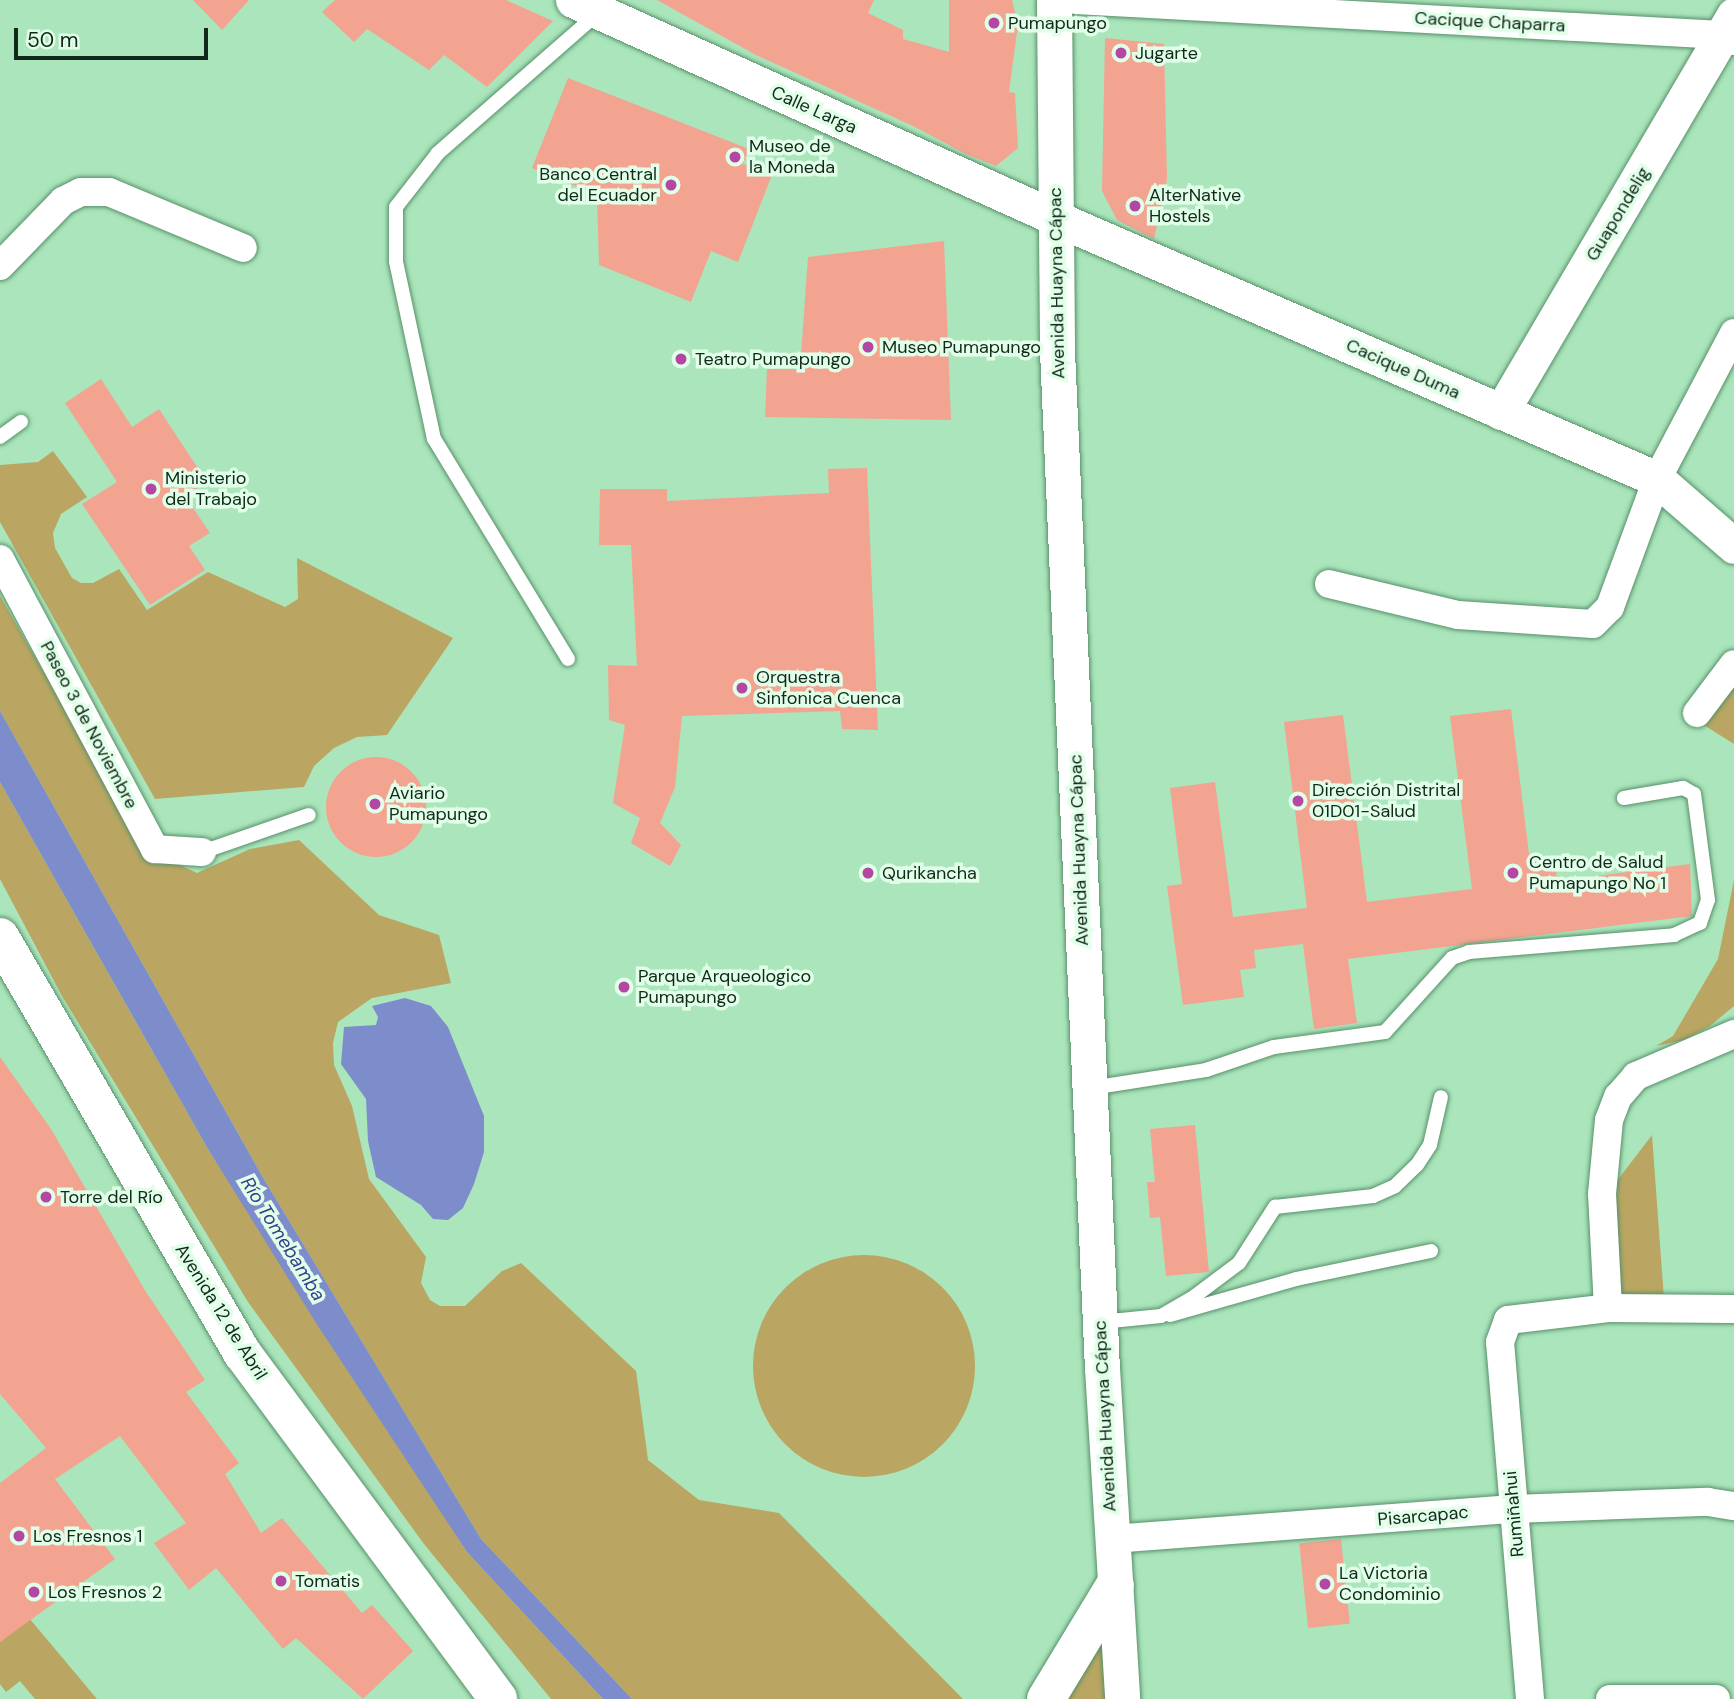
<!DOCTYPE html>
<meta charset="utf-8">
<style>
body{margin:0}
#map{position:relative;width:1734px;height:1699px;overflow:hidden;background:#aae5bb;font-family:"DM Sans",sans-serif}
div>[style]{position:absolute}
.green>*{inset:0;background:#baa662}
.round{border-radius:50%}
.water>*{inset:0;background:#7d8ccb}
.building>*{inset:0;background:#f2a491;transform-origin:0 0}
.roads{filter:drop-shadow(0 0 2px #58906a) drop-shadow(0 0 2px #58906a)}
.service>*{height:14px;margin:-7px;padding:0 7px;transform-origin:7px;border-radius:7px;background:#fff}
.minor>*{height:28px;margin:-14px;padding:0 14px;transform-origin:14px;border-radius:14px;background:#fff}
.tertiary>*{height:35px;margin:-17.5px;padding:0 17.5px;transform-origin:17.5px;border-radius:17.5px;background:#fff}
.secondary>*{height:38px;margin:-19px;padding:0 19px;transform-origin:19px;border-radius:19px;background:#fff}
.dots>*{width:19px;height:19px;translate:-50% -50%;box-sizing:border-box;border:4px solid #e1fee8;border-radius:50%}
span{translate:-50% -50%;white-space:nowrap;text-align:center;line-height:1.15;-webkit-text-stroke:7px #e1fee8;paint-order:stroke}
.street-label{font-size:18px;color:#11291a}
.poi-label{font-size:18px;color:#11291a}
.left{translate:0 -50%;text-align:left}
.right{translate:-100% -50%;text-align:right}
.water-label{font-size:19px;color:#363f8d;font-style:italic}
.scale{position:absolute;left:14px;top:28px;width:194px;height:32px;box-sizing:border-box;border:4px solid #11291a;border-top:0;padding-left:9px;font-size:21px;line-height:24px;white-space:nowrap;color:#11291a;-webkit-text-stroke:5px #e1fee8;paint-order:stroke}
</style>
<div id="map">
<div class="green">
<div style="clip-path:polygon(53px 451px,87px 497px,61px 514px,53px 533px,55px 548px,72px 578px,81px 583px,93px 583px,119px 569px,147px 610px,208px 572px,285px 607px,298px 599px,297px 558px,453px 638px,387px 735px,357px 737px,334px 748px,314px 766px,304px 787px,155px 799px,0 522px,0 465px,38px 462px)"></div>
<div style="clip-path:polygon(0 596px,103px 776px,158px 855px,197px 873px,250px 849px,299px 840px,379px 915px,439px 935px,451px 983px,372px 998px,338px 1022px,333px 1043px,334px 1065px,352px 1106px,369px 1179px,426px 1257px,421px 1283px,430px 1300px,440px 1306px,465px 1306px,502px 1271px,521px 1263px,636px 1371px,648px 1460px,699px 1500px,779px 1513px,963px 1699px,632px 1699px,481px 1539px,262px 1176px,0 711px)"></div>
<div style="clip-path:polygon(1734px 652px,1734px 744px,1688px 715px)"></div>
<div style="clip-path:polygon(0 782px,208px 1149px,467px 1552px,603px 1699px,551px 1699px,424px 1544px,248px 1302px,62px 996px,0 879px)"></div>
<div style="clip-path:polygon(1734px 880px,1734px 1006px,1710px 1026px,1684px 1040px,1656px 1046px,1673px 1036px,1718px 959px)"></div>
<div style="clip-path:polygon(1652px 1135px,1664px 1299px,1623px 1296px,1619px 1291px,1613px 1186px)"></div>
<div class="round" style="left:753px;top:1255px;width:222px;height:222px"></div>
<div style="clip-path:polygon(29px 1618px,97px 1699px,35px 1699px,20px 1681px,6px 1692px,0 1684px,0 1642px)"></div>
<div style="clip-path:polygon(1106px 1622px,1111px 1699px,1059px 1699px)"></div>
</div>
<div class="water">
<div style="clip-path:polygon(0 711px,262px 1176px,481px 1539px,632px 1699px,603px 1699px,467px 1552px,316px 1323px,208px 1149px,0 782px)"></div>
<div style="clip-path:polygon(405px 998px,431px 1006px,448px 1027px,484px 1116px,484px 1152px,474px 1184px,463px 1208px,448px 1220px,433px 1219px,421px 1205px,376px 1177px,368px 1141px,366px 1099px,341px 1064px,344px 1027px,376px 1025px,378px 1017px,372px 1006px)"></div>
</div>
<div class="building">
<div style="clip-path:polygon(193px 0,249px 0,222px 30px)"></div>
<div style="clip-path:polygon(335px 0,506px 0,553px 21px,487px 87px,444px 55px,429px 70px,367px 29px,354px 42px,322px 12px)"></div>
<div style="clip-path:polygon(657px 0,874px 0,868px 13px,903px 30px,903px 39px,949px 52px,949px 0,1012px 0,1018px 25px,1009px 92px,1015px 93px,1018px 148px,996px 166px,966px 154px,913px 126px,756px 55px)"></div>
<div style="clip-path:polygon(1105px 38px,1164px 44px,1167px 179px,1154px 239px,1117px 220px,1102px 191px)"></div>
<div style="clip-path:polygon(568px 78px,749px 149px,743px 164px,772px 175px,738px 262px,711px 251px,691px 302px,599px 265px,597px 195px,532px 168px)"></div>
<div style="clip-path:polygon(944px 241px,951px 420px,765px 417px,767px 369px,800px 369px,808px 257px)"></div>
<div style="clip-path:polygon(101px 379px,132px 427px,159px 409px,207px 482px,185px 496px,210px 533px,189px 546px,205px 570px,150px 605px,82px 504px,117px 482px,65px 403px)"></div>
<div style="clip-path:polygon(867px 468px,878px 730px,842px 729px,840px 711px,682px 716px,675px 787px,660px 823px,681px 845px,670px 866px,631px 843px,640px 818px,613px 803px,625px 725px,609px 720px,608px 665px,637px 666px,631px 545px,599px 545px,600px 489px,667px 489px,667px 501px,829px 493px,828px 469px)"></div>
<div style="clip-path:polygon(1511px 709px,1530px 862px,1555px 859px,1557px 881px,1690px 864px,1692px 916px,1348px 959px,1357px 1023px,1314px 1029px,1303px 944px,1254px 950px,1256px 968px,1240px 970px,1244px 997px,1183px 1005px,1167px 886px,1182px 884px,1170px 788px,1215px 782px,1233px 917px,1307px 908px,1284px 722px,1343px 715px,1367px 902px,1472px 889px,1450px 716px)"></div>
<div class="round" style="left:326px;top:757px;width:100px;height:100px"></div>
<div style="clip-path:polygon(0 1057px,51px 1129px,146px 1292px,205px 1380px,186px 1392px,239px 1463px,225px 1474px,261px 1533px,282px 1518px,362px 1613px,372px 1605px,413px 1651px,363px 1699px,296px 1638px,283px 1649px,216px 1568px,189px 1590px,154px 1543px,186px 1523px,120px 1436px,55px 1479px,115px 1559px,0 1642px,0 1483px,46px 1448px,0 1394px)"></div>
<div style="clip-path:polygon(1195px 1125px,1209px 1272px,1166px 1276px,1160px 1217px,1150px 1218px,1147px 1182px,1155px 1182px,1150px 1129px)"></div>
<div style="left:1341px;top:1539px;width:85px;height:42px;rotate:84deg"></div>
</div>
<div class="roads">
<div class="service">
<div style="left:0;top:437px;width:26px;rotate:-36deg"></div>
<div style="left:568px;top:659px;width:258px;rotate:-121.3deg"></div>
<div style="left:434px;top:439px;width:182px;rotate:-102.1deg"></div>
<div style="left:396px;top:261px;width:54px;rotate:-90deg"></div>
<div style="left:396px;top:207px;width:68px;rotate:-52.1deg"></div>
<div style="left:438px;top:153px;width:211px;rotate:-41.2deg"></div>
<div style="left:202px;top:852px;width:113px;rotate:-19.1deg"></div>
<div style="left:1091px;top:1088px;width:116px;rotate:-8.9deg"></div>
<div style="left:1206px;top:1070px;width:72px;rotate:-18.7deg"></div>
<div style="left:1274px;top:1047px;width:112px;rotate:-7.7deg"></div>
<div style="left:1385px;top:1032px;width:100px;rotate:-47.8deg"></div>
<div style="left:1452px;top:958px;width:18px;rotate:-19deg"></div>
<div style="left:1469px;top:952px;width:206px;rotate:-4.7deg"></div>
<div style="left:1674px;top:935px;width:29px;rotate:-25deg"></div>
<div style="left:1700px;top:923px;width:24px;rotate:-71deg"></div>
<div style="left:1708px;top:900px;width:107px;rotate:-97.5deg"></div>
<div style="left:1694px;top:794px;width:13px;rotate:-151deg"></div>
<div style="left:1683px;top:788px;width:60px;rotate:170.4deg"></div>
<div style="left:1170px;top:1315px;width:131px;rotate:-15.9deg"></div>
<div style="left:1296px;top:1279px;width:138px;rotate:-11.7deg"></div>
<div style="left:1101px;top:1322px;width:60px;rotate:-5.7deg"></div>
<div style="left:1161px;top:1316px;width:39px;rotate:-30deg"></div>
<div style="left:1195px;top:1296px;width:55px;rotate:-36.9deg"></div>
<div style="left:1239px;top:1263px;width:67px;rotate:-57.3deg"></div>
<div style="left:1275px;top:1207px;width:99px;rotate:-6.4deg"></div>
<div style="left:1373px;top:1196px;width:24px;rotate:-24deg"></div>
<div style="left:1395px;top:1186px;width:30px;rotate:-44deg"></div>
<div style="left:1417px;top:1165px;width:24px;rotate:-57deg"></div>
<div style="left:1430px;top:1145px;width:49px;rotate:-77.1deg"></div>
</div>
<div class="minor">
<div style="left:1076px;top:0;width:647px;rotate:3.1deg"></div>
<div style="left:1722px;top:35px;width:13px;rotate:27deg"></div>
<div style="left:0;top:266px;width:91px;rotate:-45.9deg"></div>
<div style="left:63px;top:201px;width:20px;rotate:-27deg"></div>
<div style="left:81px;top:192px;width:28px"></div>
<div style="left:109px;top:192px;width:145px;rotate:22.7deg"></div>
<div style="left:0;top:559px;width:329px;rotate:61.9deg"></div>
<div style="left:155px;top:849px;width:47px;rotate:3.7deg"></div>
<div style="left:1329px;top:584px;width:133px;rotate:13.5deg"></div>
<div style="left:1458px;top:615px;width:135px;rotate:3.8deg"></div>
<div style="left:1593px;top:624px;width:24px;rotate:-45deg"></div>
<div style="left:1610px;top:607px;width:136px;rotate:-69.8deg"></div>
<div style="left:1657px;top:479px;width:165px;rotate:-62.2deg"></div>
<div style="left:1697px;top:713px;width:61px;rotate:-52.9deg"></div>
<div style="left:1608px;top:1308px;width:114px;rotate:-93deg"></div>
<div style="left:1602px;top:1194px;width:74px;rotate:-84.6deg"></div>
<div style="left:1609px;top:1120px;width:25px;rotate:-69deg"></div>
<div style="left:1618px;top:1097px;width:28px;rotate:-49deg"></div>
<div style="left:1636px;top:1076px;width:107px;rotate:-23.2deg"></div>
<div style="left:1112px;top:1539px;width:402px;rotate:-4.3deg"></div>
<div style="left:1513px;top:1509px;width:195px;rotate:-2.1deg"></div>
<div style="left:1708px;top:1502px;width:26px;rotate:9deg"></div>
<div style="left:1530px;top:1699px;width:358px;rotate:-94.8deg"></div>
<div style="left:1500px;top:1342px;width:23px;rotate:-70deg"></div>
<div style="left:1508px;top:1320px;width:101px;rotate:-6.8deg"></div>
<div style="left:1608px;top:1308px;width:126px;rotate:0.5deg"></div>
<div style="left:1610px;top:1699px;width:106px"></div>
</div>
<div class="tertiary">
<div style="left:573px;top:0;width:552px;rotate:24.29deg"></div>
<div style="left:1076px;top:227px;width:633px;rotate:23.45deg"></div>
<div style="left:1657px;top:479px;width:102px;rotate:41deg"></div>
<div style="left:1054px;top:0;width:351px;rotate:89.5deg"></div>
<div style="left:1057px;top:351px;width:1018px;rotate:87.47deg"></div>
<div style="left:1102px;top:1368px;width:332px;rotate:86.5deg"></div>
<div style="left:1501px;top:412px;width:460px;rotate:-59.6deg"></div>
</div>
<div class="secondary">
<div style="left:0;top:937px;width:483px;rotate:59.8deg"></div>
<div style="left:243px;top:1354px;width:429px;rotate:53.5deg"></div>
<div style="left:1046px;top:1699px;width:133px;rotate:-58.8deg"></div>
</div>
</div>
<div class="dots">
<div style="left:994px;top:23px;background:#b446a4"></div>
<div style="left:1121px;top:53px;background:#b446a4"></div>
<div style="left:735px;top:157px;background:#b446a4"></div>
<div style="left:671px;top:185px;background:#b446a4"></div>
<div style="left:1135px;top:206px;background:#b446a4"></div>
<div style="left:868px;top:347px;background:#b446a4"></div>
<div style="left:681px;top:359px;background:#b446a4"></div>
<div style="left:151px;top:489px;background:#b446a4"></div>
<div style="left:742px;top:688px;background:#b446a4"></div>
<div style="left:1298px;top:801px;background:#b446a4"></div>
<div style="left:375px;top:804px;background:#b446a4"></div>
<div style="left:868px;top:873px;background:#b446a4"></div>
<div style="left:1513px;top:873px;background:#b446a4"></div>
<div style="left:624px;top:987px;background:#b446a4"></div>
<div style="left:46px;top:1197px;background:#b446a4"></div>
<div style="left:19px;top:1536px;background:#b446a4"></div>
<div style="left:281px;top:1581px;background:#b446a4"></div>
<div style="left:1325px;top:1584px;background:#b446a4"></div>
<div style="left:34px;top:1592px;background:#b446a4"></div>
</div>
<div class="street-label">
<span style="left:1490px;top:22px;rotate:3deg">Cacique Chaparra</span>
<span style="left:814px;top:110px;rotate:24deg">Calle Larga</span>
<span style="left:1618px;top:214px;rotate:-59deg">Guapondelig</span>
<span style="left:1057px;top:283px;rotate:-91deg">Avenida Huayna Cápac</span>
<span style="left:1403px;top:369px;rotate:24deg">Cacique Duma</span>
<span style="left:89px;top:725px;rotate:62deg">Paseo 3 de Noviembre</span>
<span style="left:1079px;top:850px;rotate:-92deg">Avenida Huayna Cápac</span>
<span style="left:221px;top:1312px;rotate:58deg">Avenida 12 de Abril</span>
<span style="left:1105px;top:1416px;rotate:-93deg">Avenida Huayna Cápac</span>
<span style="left:1514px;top:1514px;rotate:-95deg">Rumiñahui</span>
<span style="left:1423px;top:1516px;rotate:-5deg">Pisarcapac</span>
</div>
<div class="poi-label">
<span class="left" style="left:1008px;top:23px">Pumapungo</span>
<span class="left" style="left:1135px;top:53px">Jugarte</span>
<span class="left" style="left:749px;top:157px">Museo de<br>la Moneda</span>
<span class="right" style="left:657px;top:185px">Banco Central<br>del Ecuador</span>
<span class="left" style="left:1149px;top:206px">AlterNative<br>Hostels</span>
<span class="left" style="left:882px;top:347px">Museo Pumapungo</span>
<span class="left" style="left:695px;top:359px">Teatro Pumapungo</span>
<span class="left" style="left:165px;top:489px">Ministerio<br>del Trabajo</span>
<span class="left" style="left:756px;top:688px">Orquestra<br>Sinfonica Cuenca</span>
<span class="left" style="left:1312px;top:801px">Dirección Distrital<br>01D01-Salud</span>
<span class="left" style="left:389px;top:804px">Aviario<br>Pumapungo</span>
<span class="left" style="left:1529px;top:873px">Centro de Salud<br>Pumapungo No 1</span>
<span class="left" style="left:882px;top:873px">Qurikancha</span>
<span class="left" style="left:638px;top:987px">Parque Arqueologico<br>Pumapungo</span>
<span class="left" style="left:60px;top:1197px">Torre del Río</span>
<span class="left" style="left:33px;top:1536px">Los Fresnos 1</span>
<span class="left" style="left:1339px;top:1584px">La Victoria<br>Condominio</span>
<span class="left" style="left:295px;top:1581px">Tomatis</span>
<span class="left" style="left:48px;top:1592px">Los Fresnos 2</span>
</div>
<div class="water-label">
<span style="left:283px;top:1239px;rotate:58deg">Río Tomebamba</span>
</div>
<div class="scale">50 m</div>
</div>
